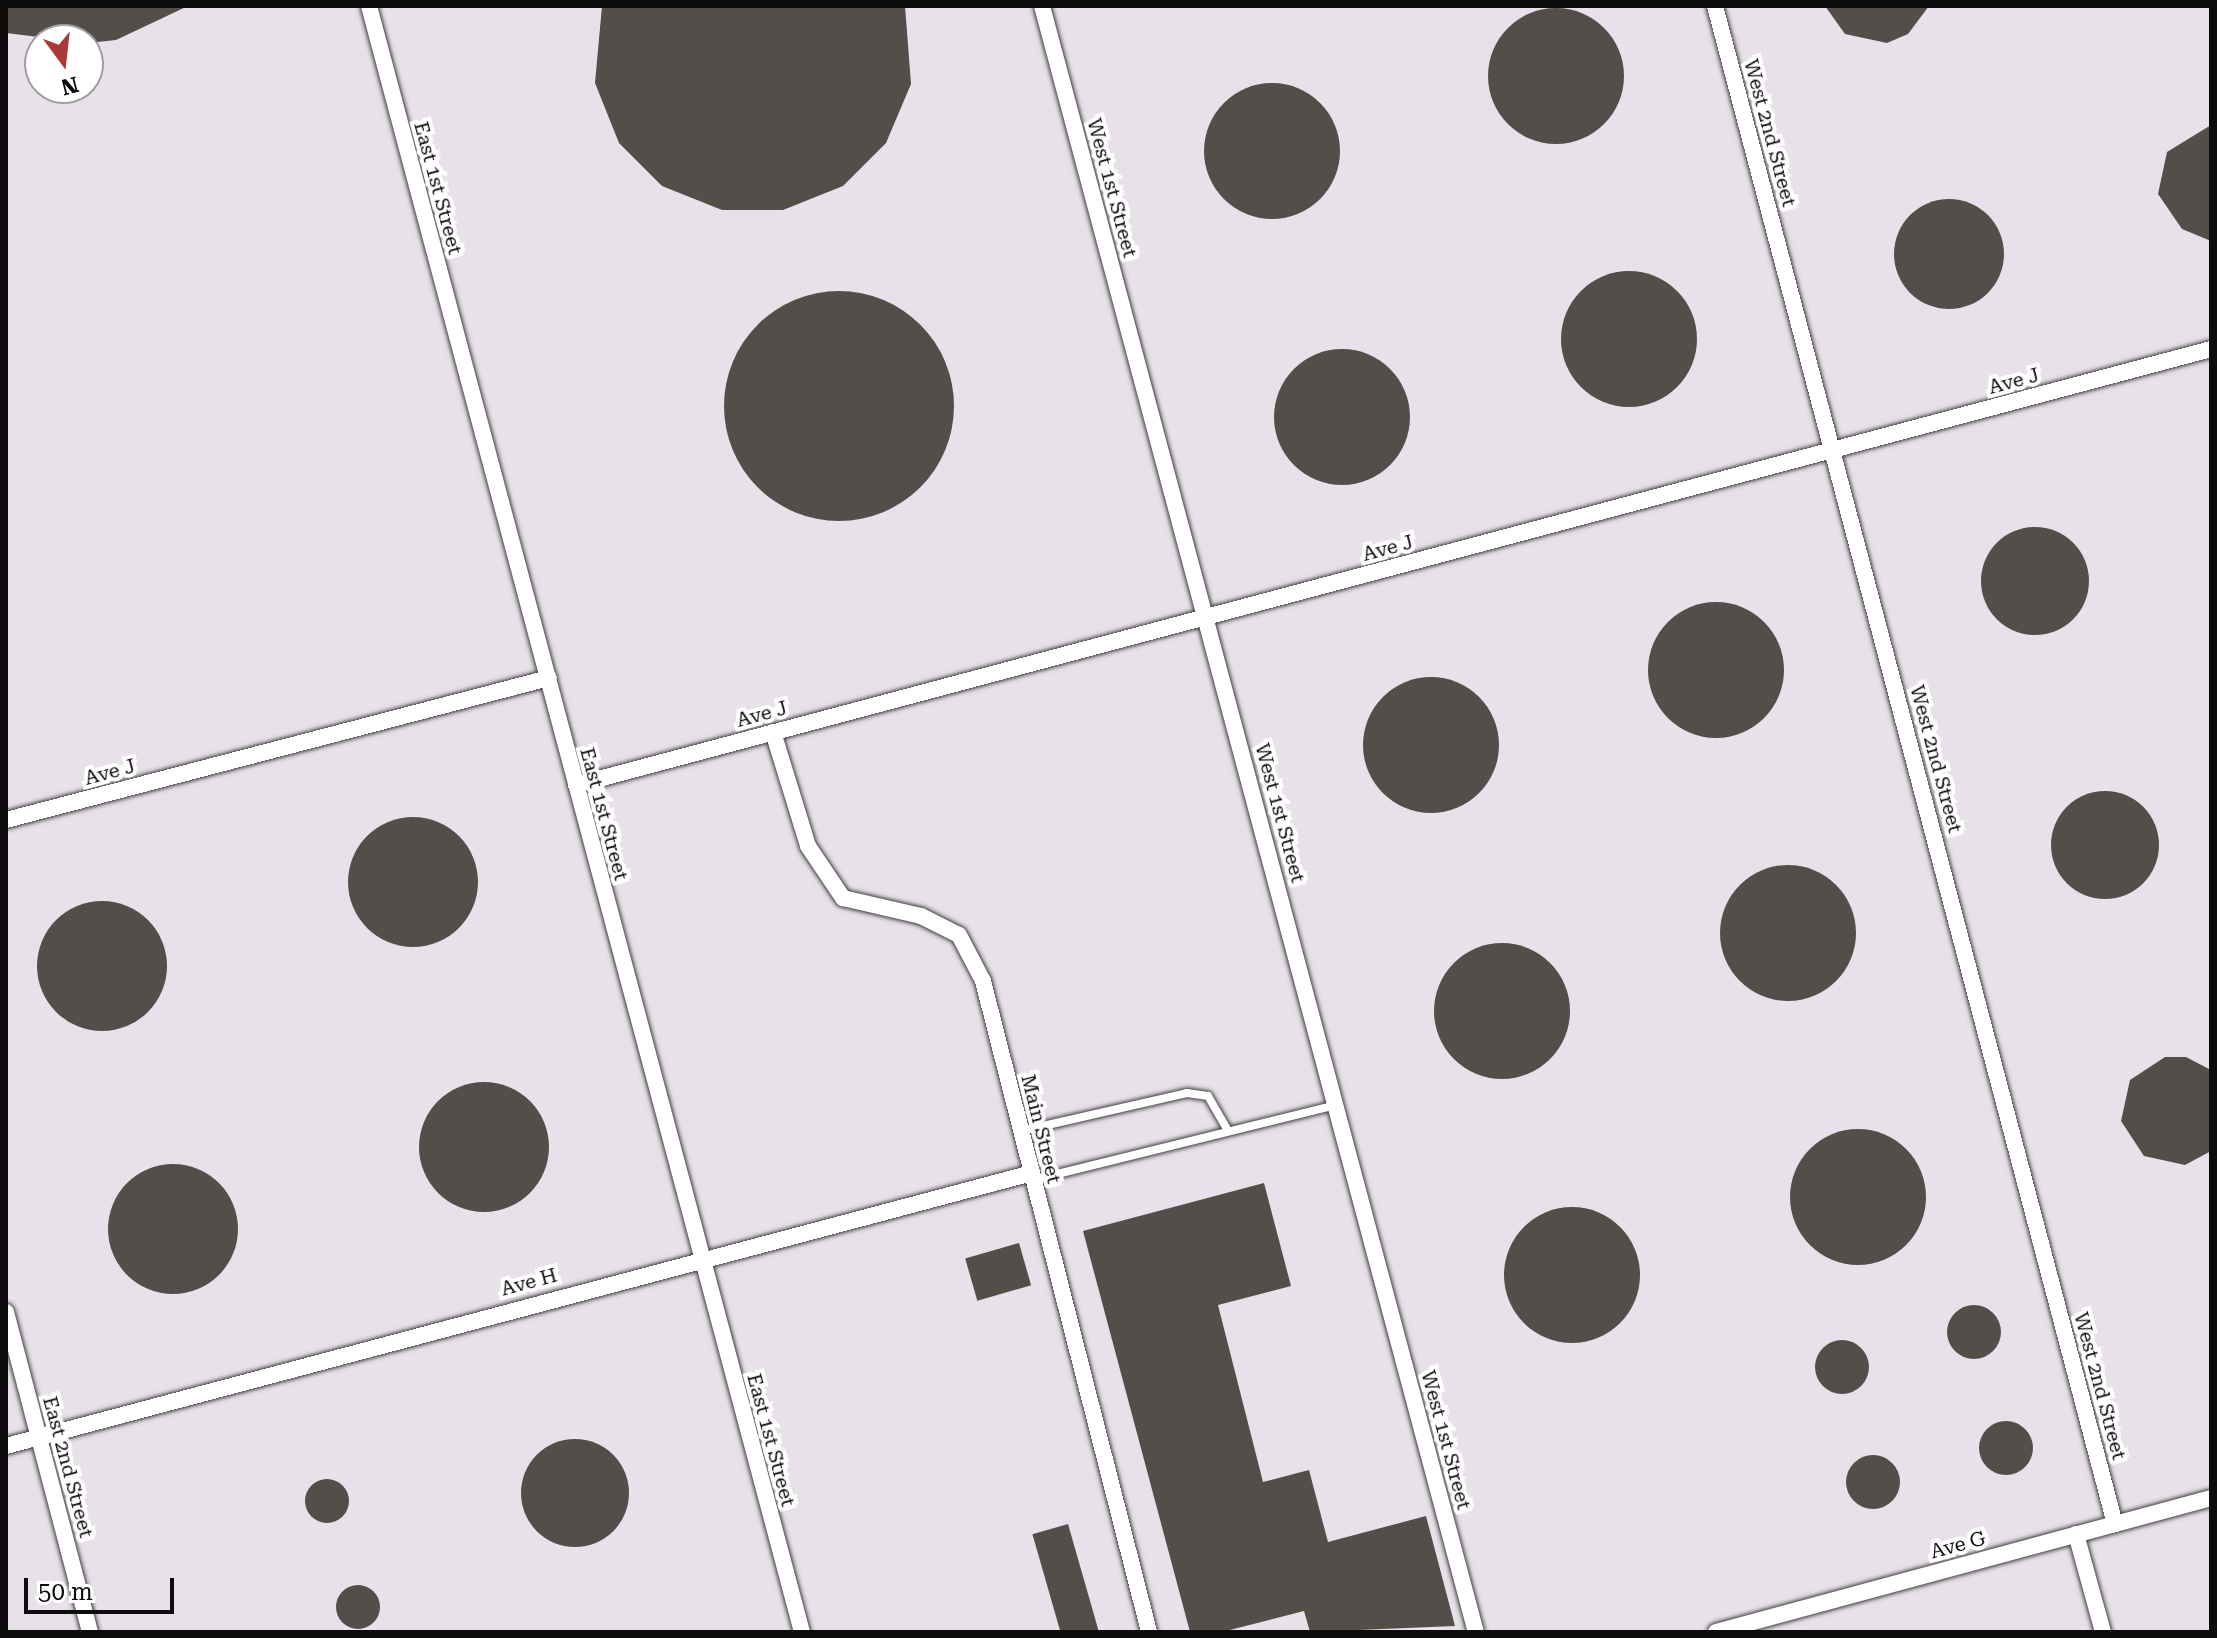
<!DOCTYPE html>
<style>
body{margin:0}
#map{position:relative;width:2217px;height:1638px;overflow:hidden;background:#fdfbed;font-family:"Roboto Serif",serif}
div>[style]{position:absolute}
.industrial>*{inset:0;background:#e9e1ea}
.building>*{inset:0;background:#534e4a;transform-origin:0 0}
.round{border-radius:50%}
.roads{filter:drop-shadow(0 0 2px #3f3f3f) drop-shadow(0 0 2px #3f3f3f)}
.service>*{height:8px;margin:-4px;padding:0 4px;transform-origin:4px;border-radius:4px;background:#fff}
.minor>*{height:16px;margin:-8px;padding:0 8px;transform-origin:8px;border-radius:8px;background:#fff}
span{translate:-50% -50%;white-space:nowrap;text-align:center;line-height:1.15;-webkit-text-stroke:8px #fff;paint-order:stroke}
.street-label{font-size:20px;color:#0c0c0c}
.frame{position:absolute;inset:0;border:8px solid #0c0c0c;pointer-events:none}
.north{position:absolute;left:24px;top:24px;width:80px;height:80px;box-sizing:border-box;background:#fff;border:2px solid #9e9e9e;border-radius:50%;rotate:165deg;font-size:22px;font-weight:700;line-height:32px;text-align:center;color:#0c0c0c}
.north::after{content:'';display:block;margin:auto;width:28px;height:36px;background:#a93936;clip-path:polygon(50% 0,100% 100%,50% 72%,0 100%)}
.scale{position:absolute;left:24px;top:1578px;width:150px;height:36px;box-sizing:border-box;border:4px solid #0c0c0c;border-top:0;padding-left:10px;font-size:24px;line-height:28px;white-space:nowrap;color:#0c0c0c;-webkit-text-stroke:6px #fff;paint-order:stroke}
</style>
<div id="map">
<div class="industrial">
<div style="clip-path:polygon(evenodd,6px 6px,2211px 6px,2211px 1632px,6px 1632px,6px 6px,40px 40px,88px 40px,88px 88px,40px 88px,40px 40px)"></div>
</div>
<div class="building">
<div style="clip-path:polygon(6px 6px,188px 6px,116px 40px,88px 43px,6px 33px)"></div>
<div style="clip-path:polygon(602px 6px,905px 6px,911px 84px,886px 143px,843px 186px,783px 210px,722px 210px,662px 186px,619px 143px,595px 83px)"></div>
<div style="clip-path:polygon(1825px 6px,1929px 6px,1908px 34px,1887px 43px,1845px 34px)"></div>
<div class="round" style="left:1488px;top:8px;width:136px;height:136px"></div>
<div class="round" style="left:1204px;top:83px;width:136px;height:136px"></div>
<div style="clip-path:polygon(2211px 125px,2211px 241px,2182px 229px,2158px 194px,2167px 152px)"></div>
<div class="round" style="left:1894px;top:199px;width:110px;height:110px"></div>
<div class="round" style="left:1561px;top:271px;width:136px;height:136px"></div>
<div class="round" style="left:724px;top:291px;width:230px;height:230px"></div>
<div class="round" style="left:1274px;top:349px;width:136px;height:136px"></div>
<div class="round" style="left:1981px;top:527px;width:108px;height:108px"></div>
<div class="round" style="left:1648px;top:602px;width:136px;height:136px"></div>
<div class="round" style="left:1363px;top:677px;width:136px;height:136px"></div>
<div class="round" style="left:2051px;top:791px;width:108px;height:108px"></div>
<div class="round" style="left:348px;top:817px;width:130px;height:130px"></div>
<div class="round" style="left:1720px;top:865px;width:136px;height:136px"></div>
<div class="round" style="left:37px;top:901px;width:130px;height:130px"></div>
<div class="round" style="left:1434px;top:943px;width:136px;height:136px"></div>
<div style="clip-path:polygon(2165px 1057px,2186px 1057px,2211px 1070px,2211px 1151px,2185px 1165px,2144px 1156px,2121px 1121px,2130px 1080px)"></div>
<div class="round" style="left:419px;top:1082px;width:130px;height:130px"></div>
<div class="round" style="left:1790px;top:1129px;width:136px;height:136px"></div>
<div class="round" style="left:108px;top:1164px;width:130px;height:130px"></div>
<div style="clip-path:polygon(1264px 1183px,1291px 1286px,1218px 1305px,1263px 1482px,1309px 1470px,1328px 1542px,1426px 1516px,1455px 1626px,1310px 1632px,1304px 1611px,1222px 1632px,1190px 1632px,1083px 1231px)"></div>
<div class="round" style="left:1504px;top:1207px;width:136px;height:136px"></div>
<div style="left:1019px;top:1243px;width:44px;height:56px;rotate:74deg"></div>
<div class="round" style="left:1947px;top:1305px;width:54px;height:54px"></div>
<div class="round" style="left:1815px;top:1340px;width:54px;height:54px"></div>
<div class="round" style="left:1979px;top:1421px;width:54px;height:54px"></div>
<div class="round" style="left:521px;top:1439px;width:108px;height:108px"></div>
<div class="round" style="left:1846px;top:1455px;width:54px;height:54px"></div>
<div class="round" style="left:305px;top:1479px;width:44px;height:44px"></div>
<div style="left:1068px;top:1524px;width:112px;height:37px;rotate:74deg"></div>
<div class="round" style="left:336px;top:1585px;width:44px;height:44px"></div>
</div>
<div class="roads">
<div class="service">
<div style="left:1021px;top:1131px;width:170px;rotate:-12.9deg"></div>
<div style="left:1187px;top:1093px;width:21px;rotate:8deg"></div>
<div style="left:1208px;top:1096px;width:38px;rotate:60deg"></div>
<div style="left:1033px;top:1180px;width:312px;rotate:-13.9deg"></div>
</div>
<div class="minor">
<div style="left:369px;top:6px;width:1683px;rotate:75.09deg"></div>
<div style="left:1042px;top:6px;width:1683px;rotate:75.06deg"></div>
<div style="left:1715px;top:6px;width:1570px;rotate:75.24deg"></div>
<div style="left:773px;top:732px;width:119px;rotate:72.9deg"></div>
<div style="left:808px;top:846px;width:63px;rotate:56.1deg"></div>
<div style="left:843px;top:898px;width:80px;rotate:13deg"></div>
<div style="left:921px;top:916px;width:42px;rotate:26.6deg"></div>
<div style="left:959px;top:935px;width:52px;rotate:62.4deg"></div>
<div style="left:983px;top:981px;width:672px;rotate:75.69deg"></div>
<div style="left:576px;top:785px;width:1692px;rotate:-14.93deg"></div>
<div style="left:6px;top:820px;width:561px;rotate:-14.66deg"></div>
<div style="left:6px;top:1312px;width:331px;rotate:75.3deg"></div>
<div style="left:6px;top:1446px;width:1062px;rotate:-14.9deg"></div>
<div style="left:2076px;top:1534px;width:102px;rotate:74.6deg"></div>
<div style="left:1716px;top:1632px;width:513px;rotate:-15.15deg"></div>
</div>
</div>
<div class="street-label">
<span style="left:1770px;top:133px;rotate:75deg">West 2nd Street</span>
<span style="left:438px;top:188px;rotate:75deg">East 1st Street</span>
<span style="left:1112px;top:188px;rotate:75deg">West 1st Street</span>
<span style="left:2014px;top:381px;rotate:-15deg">Ave J</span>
<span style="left:1388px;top:548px;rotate:-15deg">Ave J</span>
<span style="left:762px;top:714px;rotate:-15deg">Ave J</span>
<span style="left:1936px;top:759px;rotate:75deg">West 2nd Street</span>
<span style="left:110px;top:772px;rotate:-15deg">Ave J</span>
<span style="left:1280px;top:813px;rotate:75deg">West 1st Street</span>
<span style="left:604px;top:814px;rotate:75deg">East 1st Street</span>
<span style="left:1041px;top:1129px;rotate:76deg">Main Street</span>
<span style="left:529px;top:1282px;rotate:-15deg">Ave H</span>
<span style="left:2100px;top:1386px;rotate:75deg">West 2nd Street</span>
<span style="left:771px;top:1440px;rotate:75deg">East 1st Street</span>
<span style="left:1446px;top:1440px;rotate:75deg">West 1st Street</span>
<span style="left:68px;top:1467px;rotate:75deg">East 2nd Street</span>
<span style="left:1958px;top:1545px;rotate:-15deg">Ave G</span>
</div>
<div class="frame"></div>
<div class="north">N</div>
<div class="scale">50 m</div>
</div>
